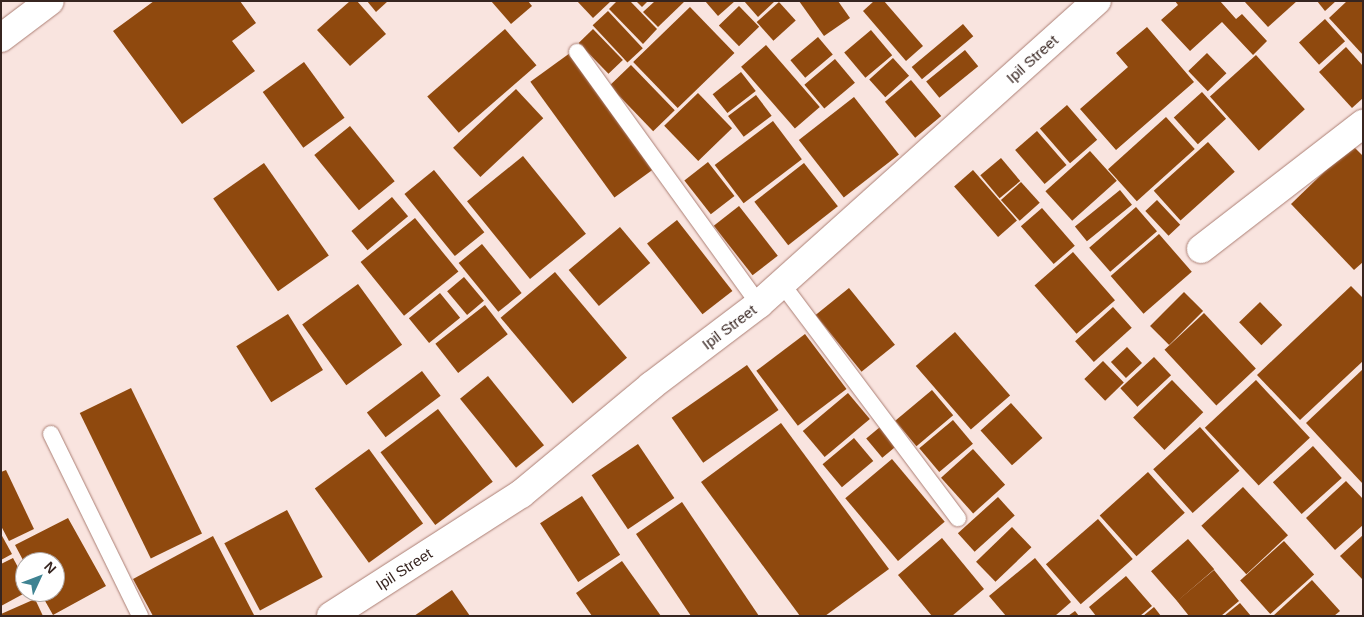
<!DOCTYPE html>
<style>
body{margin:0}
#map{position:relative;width:1364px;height:617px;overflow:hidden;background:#f9e4df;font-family:Helvetica,sans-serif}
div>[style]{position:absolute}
.building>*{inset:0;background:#8f490e;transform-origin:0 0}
.roads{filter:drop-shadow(0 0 1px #ab7e73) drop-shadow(0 0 1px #ab7e73)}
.service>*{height:16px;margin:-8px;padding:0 8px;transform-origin:8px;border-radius:8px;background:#fff}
.minor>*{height:28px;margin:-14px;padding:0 14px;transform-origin:14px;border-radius:14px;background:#fff}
.secondary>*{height:28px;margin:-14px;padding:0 14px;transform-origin:14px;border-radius:14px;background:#fff}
span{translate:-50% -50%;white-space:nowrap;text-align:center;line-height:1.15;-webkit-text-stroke:5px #fff;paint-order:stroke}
.street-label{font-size:15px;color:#372520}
.frame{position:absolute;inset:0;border:2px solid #372520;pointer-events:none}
.north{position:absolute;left:15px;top:552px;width:50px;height:50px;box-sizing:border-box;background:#fff;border:1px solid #afa8a6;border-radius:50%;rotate:47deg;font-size:14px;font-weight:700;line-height:20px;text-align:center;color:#372520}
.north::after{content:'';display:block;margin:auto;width:18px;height:22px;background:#3f8392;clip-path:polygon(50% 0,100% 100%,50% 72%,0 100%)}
</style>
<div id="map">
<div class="building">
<div style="clip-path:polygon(154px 1px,240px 1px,256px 23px,232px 41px,255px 71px,182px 124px,113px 31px)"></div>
<div style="clip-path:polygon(350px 1px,357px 1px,386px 34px,350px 66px,317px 30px)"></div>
<div style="clip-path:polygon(367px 1px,388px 1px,376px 12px)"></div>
<div style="clip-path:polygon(491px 1px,528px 1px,532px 6px,511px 24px)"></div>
<div style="clip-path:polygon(577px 1px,611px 1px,593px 18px)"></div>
<div style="clip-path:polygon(617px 1px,630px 1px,657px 29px,643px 44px,609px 9px)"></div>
<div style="clip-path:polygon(636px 1px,648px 1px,642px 7px)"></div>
<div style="clip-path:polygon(655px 1px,685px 1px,658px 27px,643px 12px)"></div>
<div style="clip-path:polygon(705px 1px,735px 1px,718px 16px)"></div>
<div style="clip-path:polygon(744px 1px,775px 1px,758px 17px)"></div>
<div style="clip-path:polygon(799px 1px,838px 1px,850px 18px,824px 36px)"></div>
<div style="clip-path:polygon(874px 1px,884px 1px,923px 46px,906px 61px,863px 11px)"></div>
<div style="clip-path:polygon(1175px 1px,1220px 1px,1236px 19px,1242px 14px,1267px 41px,1253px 55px,1222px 22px,1190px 51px,1161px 20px,1178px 5px)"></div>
<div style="clip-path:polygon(1244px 1px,1297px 1px,1268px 27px)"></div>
<div style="clip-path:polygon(1317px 1px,1336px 1px,1325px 11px)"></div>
<div style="clip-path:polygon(1347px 1px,1363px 1px,1363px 55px,1329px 18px)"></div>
<div style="left:779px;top:2px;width:25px;height:30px;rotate:48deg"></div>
<div style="left:739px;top:6px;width:29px;height:28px;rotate:46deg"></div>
<div style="left:690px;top:7px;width:64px;height:79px;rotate:46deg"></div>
<div style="left:608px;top:11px;width:51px;height:21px;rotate:47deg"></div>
<div style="left:1325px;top:19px;width:30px;height:35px;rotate:48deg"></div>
<div style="left:963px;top:24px;width:16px;height:67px;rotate:50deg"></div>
<div style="clip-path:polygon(1147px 27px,1194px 82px,1116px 150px,1080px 109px,1128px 67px,1116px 53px)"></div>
<div style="left:505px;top:29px;width:48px;height:103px;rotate:49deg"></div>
<div style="left:593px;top:29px;width:43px;height:20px;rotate:46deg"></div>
<div style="left:871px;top:30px;width:33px;height:35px;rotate:50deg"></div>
<div style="left:818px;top:37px;width:23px;height:36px;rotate:50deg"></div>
<div style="left:766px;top:45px;width:82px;height:33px;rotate:49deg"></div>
<div style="clip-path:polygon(1346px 47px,1363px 66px,1363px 98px,1352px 108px,1319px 72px)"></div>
<div style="left:965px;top:50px;width:21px;height:50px;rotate:51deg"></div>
<div style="left:570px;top:53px;width:143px;height:49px;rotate:54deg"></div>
<div style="left:1207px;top:53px;width:28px;height:26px;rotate:46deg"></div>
<div style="left:1256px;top:55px;width:73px;height:62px;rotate:48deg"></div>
<div style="left:893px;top:58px;width:24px;height:32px;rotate:48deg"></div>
<div style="left:835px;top:59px;width:31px;height:40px;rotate:50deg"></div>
<div style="left:304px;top:62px;width:69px;height:51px;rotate:54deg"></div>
<div style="left:631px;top:65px;width:63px;height:30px;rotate:46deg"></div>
<div style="left:741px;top:72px;width:24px;height:36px;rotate:52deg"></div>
<div style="left:911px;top:80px;width:47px;height:34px;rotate:50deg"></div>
<div style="left:516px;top:89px;width:40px;height:86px;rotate:47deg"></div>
<div style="left:1202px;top:92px;width:36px;height:38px;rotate:48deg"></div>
<div style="left:698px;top:93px;width:49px;height:47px;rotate:46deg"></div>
<div style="left:756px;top:95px;width:26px;height:35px;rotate:53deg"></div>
<div style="left:854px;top:97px;width:73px;height:70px;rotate:52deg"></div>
<div style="left:1067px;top:105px;width:46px;height:36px;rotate:49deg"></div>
<div style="left:1166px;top:117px;width:43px;height:78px;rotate:48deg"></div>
<div style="left:773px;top:121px;width:48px;height:73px;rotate:53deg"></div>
<div style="left:350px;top:126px;width:71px;height:46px;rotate:51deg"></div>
<div style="left:1037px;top:131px;width:45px;height:29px;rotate:49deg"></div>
<div style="left:1208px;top:142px;width:40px;height:73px;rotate:48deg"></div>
<div style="clip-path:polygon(1352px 145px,1363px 156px,1363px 262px,1354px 270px,1291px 204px)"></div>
<div style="left:1090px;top:151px;width:40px;height:60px;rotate:48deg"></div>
<div style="left:523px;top:156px;width:100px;height:72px;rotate:51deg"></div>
<div style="left:1001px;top:158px;width:30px;height:27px;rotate:50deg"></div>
<div style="left:708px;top:162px;width:43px;height:30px;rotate:52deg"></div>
<div style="left:264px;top:163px;width:113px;height:62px;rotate:55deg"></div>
<div style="left:804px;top:163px;width:55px;height:63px;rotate:52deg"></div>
<div style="left:434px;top:170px;width:80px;height:38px;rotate:51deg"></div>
<div style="left:973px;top:170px;width:67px;height:25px;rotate:49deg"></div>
<div style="left:1021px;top:182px;width:28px;height:27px;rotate:48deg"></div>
<div style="left:1120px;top:190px;width:19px;height:58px;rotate:51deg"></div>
<div style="left:392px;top:197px;width:25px;height:53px;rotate:50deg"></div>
<div style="left:1157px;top:200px;width:34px;height:16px;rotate:47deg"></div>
<div style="left:739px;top:206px;width:63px;height:32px;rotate:52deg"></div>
<div style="left:1136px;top:207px;width:32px;height:62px;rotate:49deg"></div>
<div style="left:1042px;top:208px;width:50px;height:28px;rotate:49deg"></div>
<div style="left:415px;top:218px;width:69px;height:70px;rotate:51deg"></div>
<div style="left:677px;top:220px;width:90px;height:38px;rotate:52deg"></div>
<div style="left:620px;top:227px;width:47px;height:67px;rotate:50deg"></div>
<div style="left:1159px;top:234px;width:50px;height:64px;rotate:49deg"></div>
<div style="left:482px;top:244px;width:63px;height:30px;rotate:51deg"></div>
<div style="left:1073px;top:252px;width:64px;height:51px;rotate:49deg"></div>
<div style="left:555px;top:272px;width:112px;height:71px;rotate:50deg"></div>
<div style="left:464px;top:277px;width:31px;height:22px;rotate:50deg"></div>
<div style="left:358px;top:284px;width:75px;height:69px;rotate:54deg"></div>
<div style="clip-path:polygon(1351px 286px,1363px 298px,1363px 361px,1300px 420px,1257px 375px)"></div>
<div style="left:849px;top:288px;width:73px;height:43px;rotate:51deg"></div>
<div style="left:1184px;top:292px;width:27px;height:48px;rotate:45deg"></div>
<div style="left:440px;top:293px;width:32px;height:40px;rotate:51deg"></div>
<div style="left:1260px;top:302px;width:32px;height:29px;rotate:46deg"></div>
<div style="left:485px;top:305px;width:37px;height:63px;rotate:52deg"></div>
<div style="left:1113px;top:307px;width:28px;height:51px;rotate:48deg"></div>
<div style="left:1204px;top:313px;width:76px;height:54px;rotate:47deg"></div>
<div style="left:288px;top:314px;width:66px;height:61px;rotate:58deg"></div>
<div style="left:955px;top:332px;width:84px;height:52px;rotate:49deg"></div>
<div style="left:805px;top:334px;width:69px;height:61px;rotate:53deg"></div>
<div style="left:1127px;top:347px;width:22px;height:22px;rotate:47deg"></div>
<div style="left:1154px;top:357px;width:25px;height:46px;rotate:47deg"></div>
<div style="left:1103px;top:361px;width:30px;height:26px;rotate:46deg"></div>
<div style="left:747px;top:365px;width:55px;height:92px;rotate:55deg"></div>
<div style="clip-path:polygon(1363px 369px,1363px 484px,1306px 423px)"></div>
<div style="left:422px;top:371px;width:31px;height:69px;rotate:53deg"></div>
<div style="left:488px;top:376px;width:89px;height:36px;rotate:51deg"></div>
<div style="left:1172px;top:380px;width:45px;height:54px;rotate:46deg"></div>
<div style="left:1256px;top:380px;width:79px;height:70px;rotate:47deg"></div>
<div style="left:131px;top:388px;width:162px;height:57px;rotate:64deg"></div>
<div style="left:932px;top:390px;width:33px;height:48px;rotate:50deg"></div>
<div style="left:848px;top:393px;width:34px;height:59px;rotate:50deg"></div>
<div style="left:1011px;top:403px;width:47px;height:41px;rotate:48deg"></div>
<div style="left:438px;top:409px;width:91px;height:72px;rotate:53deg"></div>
<div style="left:953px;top:420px;width:31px;height:44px;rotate:50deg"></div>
<div style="clip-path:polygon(781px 423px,889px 569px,825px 616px,800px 616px,701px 482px)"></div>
<div style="left:880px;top:427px;width:25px;height:18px;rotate:50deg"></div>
<div style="left:1200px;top:427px;width:59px;height:63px;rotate:48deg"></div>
<div style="left:854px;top:438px;width:30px;height:41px;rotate:50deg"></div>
<div style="left:638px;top:444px;width:65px;height:56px;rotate:56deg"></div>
<div style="left:1313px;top:446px;width:43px;height:54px;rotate:48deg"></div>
<div style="left:369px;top:449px;width:92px;height:67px;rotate:54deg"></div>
<div style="left:973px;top:449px;width:48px;height:43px;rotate:48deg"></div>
<div style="left:892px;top:459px;width:82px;height:61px;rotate:50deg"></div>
<div style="clip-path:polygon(6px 470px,34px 529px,9px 541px,1px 526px,1px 472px)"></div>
<div style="left:1148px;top:472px;width:55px;height:65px;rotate:48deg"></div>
<div style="clip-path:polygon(1346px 481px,1363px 499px,1363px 525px,1335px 550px,1306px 518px)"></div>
<div style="left:1243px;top:487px;width:66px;height:57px;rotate:47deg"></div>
<div style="left:582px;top:496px;width:70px;height:50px;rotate:57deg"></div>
<div style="left:998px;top:497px;width:25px;height:54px;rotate:48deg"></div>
<div style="clip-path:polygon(682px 502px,759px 616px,691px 616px,636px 534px)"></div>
<div style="left:287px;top:510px;width:76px;height:71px;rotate:62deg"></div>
<div style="clip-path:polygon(68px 518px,106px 586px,53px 615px,40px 592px,55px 592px,55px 562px,24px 562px,15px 545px)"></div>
<div style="left:1098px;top:519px;width:53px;height:69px;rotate:49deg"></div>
<div style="left:1012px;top:527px;width:28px;height:50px;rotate:46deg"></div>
<div style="clip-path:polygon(1px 534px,12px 554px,1px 560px)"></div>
<div style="clip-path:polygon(1363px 535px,1363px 580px,1340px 556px)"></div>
<div style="clip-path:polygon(213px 536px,254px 615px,153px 616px,133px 579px)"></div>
<div style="clip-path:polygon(942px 538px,984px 589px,952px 616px,932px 616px,898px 575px)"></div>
<div style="left:1188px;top:539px;width:40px;height:49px;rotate:49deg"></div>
<div style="left:1284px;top:541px;width:45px;height:59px;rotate:48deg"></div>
<div style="clip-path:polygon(13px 558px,25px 580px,25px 593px,1px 606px,1px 564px)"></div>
<div style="clip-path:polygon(1035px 558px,1071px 602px,1055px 616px,1006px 616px,989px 596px)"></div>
<div style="clip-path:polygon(622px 561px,661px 616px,592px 616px,576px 593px)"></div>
<div style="clip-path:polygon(1214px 570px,1239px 601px,1221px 616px,1189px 616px,1177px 601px)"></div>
<div style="clip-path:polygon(1126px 576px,1152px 606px,1140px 616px,1096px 616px,1089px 607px)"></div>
<div style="clip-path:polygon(1312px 580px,1340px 611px,1334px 616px,1273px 616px)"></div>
<div style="clip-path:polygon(452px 590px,470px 616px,414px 616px)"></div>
<div style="clip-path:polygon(35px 599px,43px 616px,2px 616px,1px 614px)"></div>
<div style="clip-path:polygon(1240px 603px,1251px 616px,1224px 616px)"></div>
<div style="clip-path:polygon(1154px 607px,1161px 616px,1143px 616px)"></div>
<div style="clip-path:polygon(1075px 611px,1079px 616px,1068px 616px)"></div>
</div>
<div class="roads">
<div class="service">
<div style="left:577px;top:52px;width:311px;rotate:54.2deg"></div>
<div style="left:782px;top:284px;width:293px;rotate:53.1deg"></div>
<div style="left:51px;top:434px;width:203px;rotate:63.9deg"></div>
</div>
<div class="minor">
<div style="left:1201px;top:249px;width:205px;rotate:-37.7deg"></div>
<div style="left:331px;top:616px;width:226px;rotate:-32.7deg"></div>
<div style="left:521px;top:494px;width:169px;rotate:-39.7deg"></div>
<div style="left:651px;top:386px;width:136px;rotate:-37.2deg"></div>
<div style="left:759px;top:304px;width:454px;rotate:-41.9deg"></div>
</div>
<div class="secondary">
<div style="left:1px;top:38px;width:61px;rotate:-37.1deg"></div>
</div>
</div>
<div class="street-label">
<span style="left:1032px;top:59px;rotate:-42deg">Ipil Street</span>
<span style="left:729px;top:327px;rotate:-37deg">Ipil Street</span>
<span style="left:404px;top:569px;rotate:-33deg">Ipil Street</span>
</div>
<div class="frame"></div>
<div class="north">N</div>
</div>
